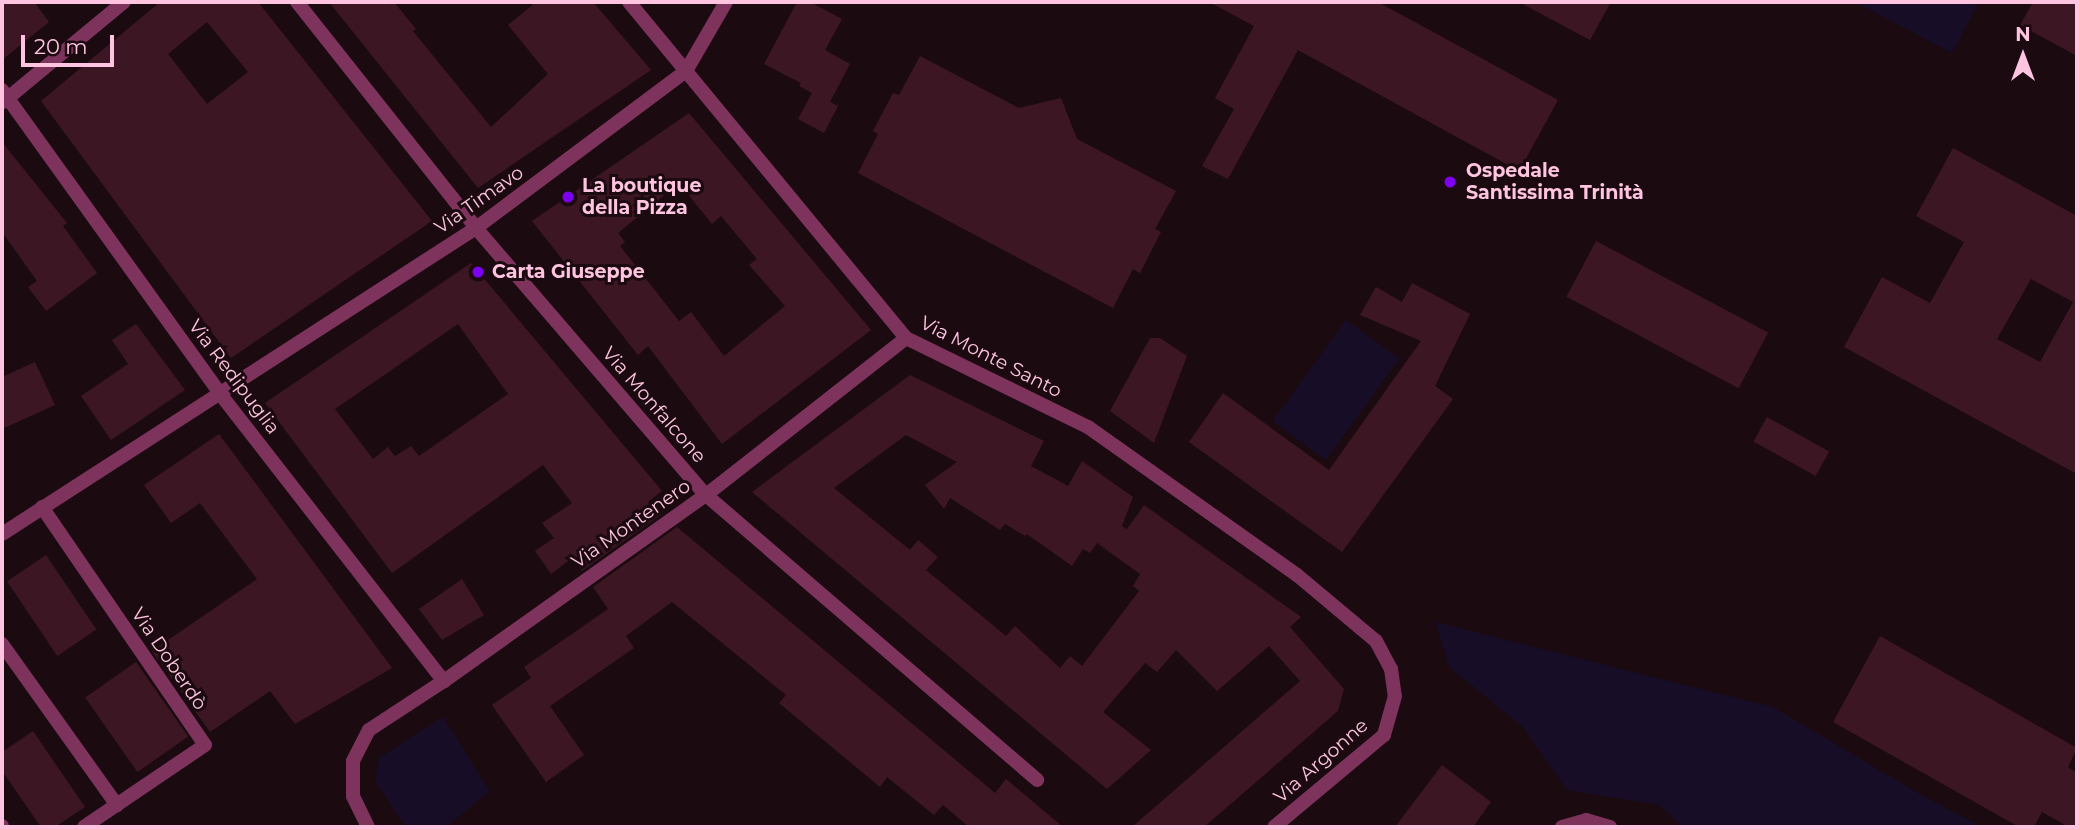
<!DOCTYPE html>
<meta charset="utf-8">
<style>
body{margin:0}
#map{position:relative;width:2079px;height:829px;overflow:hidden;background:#1c0a11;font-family:Montserrat,sans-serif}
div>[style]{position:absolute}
.green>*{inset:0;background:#170d26;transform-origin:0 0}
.building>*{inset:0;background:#3d1624;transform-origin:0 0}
.street>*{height:14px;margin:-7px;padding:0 7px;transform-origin:7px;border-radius:7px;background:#7d335b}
.dots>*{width:19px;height:19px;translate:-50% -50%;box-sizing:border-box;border:4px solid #1c0a11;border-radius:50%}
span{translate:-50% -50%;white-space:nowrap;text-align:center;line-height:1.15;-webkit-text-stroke:6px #1c0a11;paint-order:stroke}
.poi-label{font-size:19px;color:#ffc5e0;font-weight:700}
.left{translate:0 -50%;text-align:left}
.street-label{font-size:19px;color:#ffc5e0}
.frame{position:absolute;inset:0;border:4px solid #ffc5e0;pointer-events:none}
.north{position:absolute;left:1988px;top:21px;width:70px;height:70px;-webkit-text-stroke:5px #1c0a11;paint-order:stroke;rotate:0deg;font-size:19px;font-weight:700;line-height:28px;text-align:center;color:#ffc5e0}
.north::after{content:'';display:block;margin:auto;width:24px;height:32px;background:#ffc5e0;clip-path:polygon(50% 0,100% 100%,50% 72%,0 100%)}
.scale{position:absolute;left:21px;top:35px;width:93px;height:32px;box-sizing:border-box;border:4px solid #ffc5e0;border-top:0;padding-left:9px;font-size:21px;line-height:24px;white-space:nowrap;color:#ffc5e0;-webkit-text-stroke:5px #1c0a11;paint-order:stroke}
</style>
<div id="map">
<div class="green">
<div style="clip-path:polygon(1855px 2px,1979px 2px,1952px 53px)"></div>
<div style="left:1346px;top:320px;width:66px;height:125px;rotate:36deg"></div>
<div style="clip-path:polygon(1435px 622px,1773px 707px,1916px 792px,1983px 827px,1683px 827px,1660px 805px,1567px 790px,1523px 727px,1449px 667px)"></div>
<div style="clip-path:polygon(443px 717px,490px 791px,446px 827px,406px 827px,375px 781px,379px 758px)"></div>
</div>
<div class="building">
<div style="clip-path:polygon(2px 2px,34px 2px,49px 22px,2px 60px)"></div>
<div style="clip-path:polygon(evenodd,160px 2px,258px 2px,432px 221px,231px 358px,41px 101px,160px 2px,207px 22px,248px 72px,207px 104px,168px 54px,207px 22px)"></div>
<div style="clip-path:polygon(329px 2px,394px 2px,416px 29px,413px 31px,491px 127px,548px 74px,508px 25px,536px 2px,593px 2px,651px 70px,478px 188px)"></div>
<div style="clip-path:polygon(797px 2px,810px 2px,842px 19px,825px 50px,850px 64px,830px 102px,838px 106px,824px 133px,798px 119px,812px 93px,799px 86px,801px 83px,764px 64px)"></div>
<div style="clip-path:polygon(1209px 2px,1378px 2px,1558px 100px,1519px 171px,1298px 50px,1228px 179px,1202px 166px,1234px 109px,1215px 98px,1254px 26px)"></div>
<div style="clip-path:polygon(1519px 2px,1611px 2px,1590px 40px)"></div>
<div style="clip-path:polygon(2033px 2px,2077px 2px,2077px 56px,2020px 25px)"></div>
<div style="clip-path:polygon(920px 56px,1019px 108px,1061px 98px,1077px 139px,1176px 191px,1155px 229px,1161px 232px,1140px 273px,1133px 269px,1113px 308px,858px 173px,878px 134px,873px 131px,893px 93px,899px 95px)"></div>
<div style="clip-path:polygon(evenodd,689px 113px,871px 330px,722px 444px,648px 346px,638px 355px,532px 221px,689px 113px,679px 183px,712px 224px,721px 216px,757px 259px,749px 265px,785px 306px,724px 356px,691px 312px,679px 321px,620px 246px,625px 242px,618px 233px,679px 183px)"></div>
<div style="clip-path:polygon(2px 142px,67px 223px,63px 226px,97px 273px,46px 311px,28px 287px,37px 281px,2px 232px)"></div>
<div style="clip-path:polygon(evenodd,1953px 148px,2077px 216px,2077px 474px,1844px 347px,1882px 277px,1930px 303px,1964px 242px,1916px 216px,1953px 148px,2031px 279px,2073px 302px,2040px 362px,1997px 339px,2031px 279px)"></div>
<div style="left:1596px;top:241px;width:195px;height:63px;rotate:28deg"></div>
<div style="clip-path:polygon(evenodd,471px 263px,662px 491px,648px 502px,662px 514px,582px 571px,572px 558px,551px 574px,535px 551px,554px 538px,542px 523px,572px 503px,543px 465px,392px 573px,265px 403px,471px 263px,458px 324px,508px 394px,419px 456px,411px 446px,395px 456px,388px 447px,373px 459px,335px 409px,458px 324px)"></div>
<div style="clip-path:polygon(1412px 283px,1470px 314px,1435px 386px,1453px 399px,1342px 552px,1189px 442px,1223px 393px,1329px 470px,1421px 341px,1360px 315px,1376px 287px,1402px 302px)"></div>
<div style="clip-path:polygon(136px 324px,185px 390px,111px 440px,81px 396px,128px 364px,112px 340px)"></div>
<div style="clip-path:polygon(1150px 338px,1160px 338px,1187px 356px,1154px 443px,1110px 411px)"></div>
<div style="clip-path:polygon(35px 362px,55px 405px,2px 429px,2px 377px)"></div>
<div style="clip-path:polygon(evenodd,910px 375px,1044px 441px,1031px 466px,1068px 486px,1082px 461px,1133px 497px,1122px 526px,1127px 529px,1144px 505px,1301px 617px,1290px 627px,1344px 689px,1338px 711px,1204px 827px,1132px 827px,1300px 681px,1269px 646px,1217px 691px,1176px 650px,1157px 672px,1145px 663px,1103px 712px,1151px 750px,1107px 789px,752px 492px,910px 375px,906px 435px,957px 462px,925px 485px,944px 509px,950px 498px,1000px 530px,1005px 524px,1025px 536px,1027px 534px,1072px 566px,1083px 549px,1090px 553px,1097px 543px,1140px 574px,1133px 586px,1139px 591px,1082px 666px,1070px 656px,1060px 668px,1015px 626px,1006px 636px,926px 570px,938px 557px,918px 540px,910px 550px,834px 488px,906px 435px)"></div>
<div style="left:1767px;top:417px;width:71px;height:28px;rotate:29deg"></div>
<div style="clip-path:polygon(219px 434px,392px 668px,295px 724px,270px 691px,210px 732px,152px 651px,257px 579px,200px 503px,171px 523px,144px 485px)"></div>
<div style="clip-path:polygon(677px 527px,995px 793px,1006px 779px,1063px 827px,969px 827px,943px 805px,934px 815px,887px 777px,880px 787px,779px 703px,786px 695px,672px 602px,626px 636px,634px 648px,550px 706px,584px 755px,546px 782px,492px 705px,531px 678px,524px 667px,608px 609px,593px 587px)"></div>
<div style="left:46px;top:555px;width:90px;height:47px;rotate:56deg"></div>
<div style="clip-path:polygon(462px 579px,484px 615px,442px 640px,419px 609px)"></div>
<div style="clip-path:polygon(1880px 636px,2077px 748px,2068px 767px,2077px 773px,2077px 827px,2069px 827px,2042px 812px,2034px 827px,2019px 827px,1833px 722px)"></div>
<div style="left:136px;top:662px;width:91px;height:62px;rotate:55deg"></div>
<div style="clip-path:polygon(33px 731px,85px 807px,55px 827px,41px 827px,2px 771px,2px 752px)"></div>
<div style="clip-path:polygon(1442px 765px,1491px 802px,1473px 827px,1395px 827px)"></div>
</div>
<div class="street">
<div style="left:297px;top:2px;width:288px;rotate:51.6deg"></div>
<div style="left:476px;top:228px;width:352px;rotate:49.3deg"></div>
<div style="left:706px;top:495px;width:437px;rotate:40.7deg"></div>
<div style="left:629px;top:2px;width:435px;rotate:50.5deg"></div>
<div style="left:906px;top:338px;width:203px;rotate:26.1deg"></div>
<div style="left:1088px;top:427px;width:256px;rotate:35.3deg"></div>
<div style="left:1297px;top:575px;width:103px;rotate:39.9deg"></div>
<div style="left:1376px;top:641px;width:32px;rotate:62deg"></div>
<div style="left:1391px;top:669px;width:27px;rotate:82deg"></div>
<div style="left:1395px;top:696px;width:41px;rotate:105.8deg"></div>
<div style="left:1384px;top:735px;width:143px;rotate:140.1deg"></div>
<div style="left:2px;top:90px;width:375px;rotate:54.3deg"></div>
<div style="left:221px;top:395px;width:363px;rotate:52.1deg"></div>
<div style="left:3px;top:102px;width:157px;rotate:-39.6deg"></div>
<div style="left:42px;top:507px;width:288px;rotate:55.6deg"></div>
<div style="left:205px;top:745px;width:146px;rotate:145.9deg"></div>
<div style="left:2px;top:534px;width:564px;rotate:-32.85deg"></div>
<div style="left:476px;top:228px;width:262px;rotate:-36.8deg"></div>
<div style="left:686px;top:71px;width:80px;rotate:-59.9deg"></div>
<div style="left:2px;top:644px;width:198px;rotate:54.5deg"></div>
<div style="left:2px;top:826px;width:1px;rotate:90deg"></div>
<div style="left:368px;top:827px;width:34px;rotate:-116deg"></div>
<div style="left:353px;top:796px;width:35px;rotate:-90deg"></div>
<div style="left:353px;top:761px;width:35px;rotate:-63deg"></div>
<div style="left:369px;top:730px;width:90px;rotate:-33.2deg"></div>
<div style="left:444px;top:681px;width:321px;rotate:-35.4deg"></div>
<div style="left:706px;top:495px;width:254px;rotate:-38.1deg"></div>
<div style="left:1562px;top:827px;width:25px;rotate:-16deg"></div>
<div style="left:1586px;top:820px;width:25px;rotate:16deg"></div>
</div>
<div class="dots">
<div style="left:1450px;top:182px;background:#7d00f0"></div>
<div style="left:568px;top:197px;background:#7d00f0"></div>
<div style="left:478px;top:272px;background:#7d00f0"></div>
</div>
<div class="poi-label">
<span class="left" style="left:1466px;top:182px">Ospedale<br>Santissima Trinità</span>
<span class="left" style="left:582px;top:197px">La boutique<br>della Pizza</span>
<span class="left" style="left:492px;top:272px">Carta Giuseppe</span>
</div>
<div class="street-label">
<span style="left:479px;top:200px;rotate:-35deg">Via Timavo</span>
<span style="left:991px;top:357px;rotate:27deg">Via Monte Santo</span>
<span style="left:234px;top:377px;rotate:53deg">Via Redipuglia</span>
<span style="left:654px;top:405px;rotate:49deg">Via Monfalcone</span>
<span style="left:631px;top:524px;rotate:-35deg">Via Montenero</span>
<span style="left:169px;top:659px;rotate:56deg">Via Doberdò</span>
<span style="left:1321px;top:761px;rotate:-41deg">Via Argonne</span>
</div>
<div class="frame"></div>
<div class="north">N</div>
<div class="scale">20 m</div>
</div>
